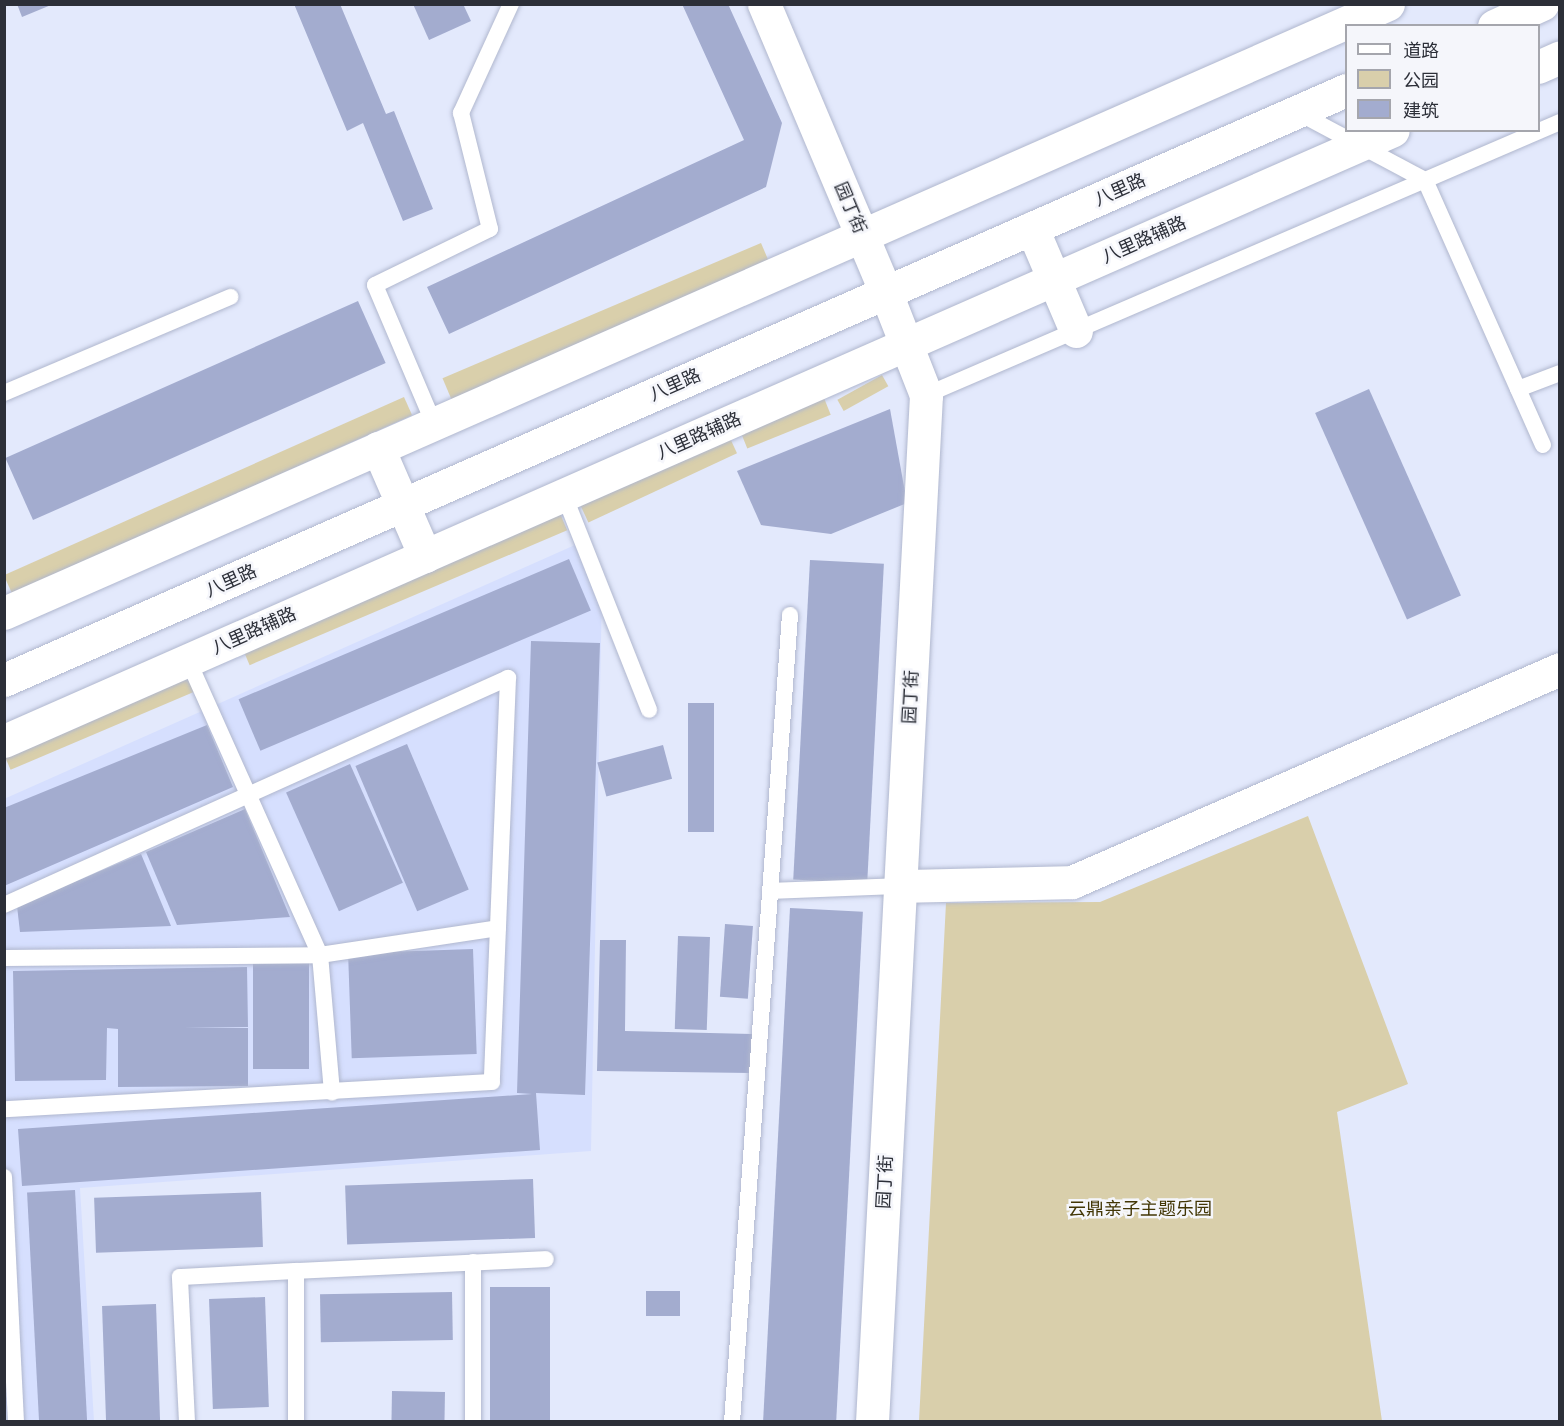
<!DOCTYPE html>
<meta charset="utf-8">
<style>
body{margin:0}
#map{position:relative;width:1564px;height:1426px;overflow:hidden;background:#e3e9fc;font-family:"DejaVu Sans","Noto Sans SC",sans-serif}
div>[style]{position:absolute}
.built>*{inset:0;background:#d6dffe}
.green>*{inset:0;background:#d9cfab;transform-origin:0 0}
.building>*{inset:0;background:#a3accf;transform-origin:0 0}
.roads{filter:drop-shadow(0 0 2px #b0b7ce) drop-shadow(0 0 2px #b0b7ce)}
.service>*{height:16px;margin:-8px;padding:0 8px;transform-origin:8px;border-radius:8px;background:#fff}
.minor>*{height:33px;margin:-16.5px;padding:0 16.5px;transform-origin:16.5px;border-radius:16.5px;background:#fff}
.secondary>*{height:33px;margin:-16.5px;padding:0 16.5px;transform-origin:16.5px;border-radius:16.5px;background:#fff}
span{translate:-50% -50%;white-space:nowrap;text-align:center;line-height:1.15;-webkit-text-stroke:5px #f5f6fb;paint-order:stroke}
.street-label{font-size:18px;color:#2c2f38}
.park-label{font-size:18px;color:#423605}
.frame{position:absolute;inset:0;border:6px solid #2c2f38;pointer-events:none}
.legend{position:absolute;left:1345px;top:24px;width:195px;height:108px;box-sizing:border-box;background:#f5f6fb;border:2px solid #a5a6ad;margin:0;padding:8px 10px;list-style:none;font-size:18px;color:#2c2f38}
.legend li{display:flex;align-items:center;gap:12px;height:30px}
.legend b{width:30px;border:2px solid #a5a6ad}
</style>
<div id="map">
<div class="built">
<div style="clip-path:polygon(575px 545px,602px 590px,591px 1151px,80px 1188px,94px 1421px,5px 1421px,4px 799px)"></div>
</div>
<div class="green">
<div style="left:761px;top:243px;width:25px;height:346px;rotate:67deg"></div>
<div style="left:882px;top:375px;width:13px;height:51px;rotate:61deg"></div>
<div style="left:404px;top:397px;width:20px;height:438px;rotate:66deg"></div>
<div style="left:824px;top:398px;width:18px;height:90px;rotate:68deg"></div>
<div style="left:729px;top:436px;width:19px;height:164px;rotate:65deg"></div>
<div style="left:559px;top:511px;width:21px;height:345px;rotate:67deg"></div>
<div style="left:192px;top:670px;width:21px;height:206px;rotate:67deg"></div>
<div style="clip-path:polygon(1308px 816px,1408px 1084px,1337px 1112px,1382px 1421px,919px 1421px,946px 903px,1100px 902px)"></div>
</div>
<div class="building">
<div style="clip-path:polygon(17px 4px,51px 4px,51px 5px,22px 17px)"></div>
<div style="clip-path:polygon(294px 4px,340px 4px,386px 114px,394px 111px,433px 209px,403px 221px,363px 123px,347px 131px)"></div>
<div style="clip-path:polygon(413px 4px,463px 4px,471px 21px,429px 40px)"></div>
<div style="clip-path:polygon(682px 4px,728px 4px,782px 123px,766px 187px,449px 334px,427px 287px,744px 140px)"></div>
<div style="left:358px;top:301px;width:68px;height:386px;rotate:66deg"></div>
<div style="left:1369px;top:389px;width:226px;height:59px;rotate:66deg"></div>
<div style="clip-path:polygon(890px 409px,907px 503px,831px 534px,761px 525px,737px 471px)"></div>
<div style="left:569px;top:559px;width:56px;height:359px;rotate:67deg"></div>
<div style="left:810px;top:560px;width:74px;height:320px;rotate:3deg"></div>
<div style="clip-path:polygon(531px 641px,600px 643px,585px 1095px,536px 1093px,540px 1150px,22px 1186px,18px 1129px,532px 1094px,517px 1093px)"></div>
<div style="left:688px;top:703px;width:26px;height:129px"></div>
<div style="clip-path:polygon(207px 725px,233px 787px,4px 886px,4px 808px)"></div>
<div style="left:407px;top:744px;width:158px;height:56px;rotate:67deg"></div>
<div style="left:663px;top:745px;width:35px;height:68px;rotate:75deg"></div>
<div style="left:350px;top:764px;width:130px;height:70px;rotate:66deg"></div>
<div style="clip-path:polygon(245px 809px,290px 917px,177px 925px,146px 852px)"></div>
<div style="clip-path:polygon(141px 854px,171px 926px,20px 932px,17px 906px)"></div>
<div style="left:790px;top:908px;width:73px;height:515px;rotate:3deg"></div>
<div style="left:725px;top:924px;width:28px;height:73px;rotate:4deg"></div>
<div style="left:678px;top:936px;width:32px;height:93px;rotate:2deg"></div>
<div style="clip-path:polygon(600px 940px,626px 940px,625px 1031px,752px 1034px,751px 1073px,597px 1071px)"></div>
<div style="left:473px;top:949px;width:105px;height:125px;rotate:88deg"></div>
<div style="left:253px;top:959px;width:56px;height:110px"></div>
<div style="clip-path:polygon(247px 967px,248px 1027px,184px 1027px,248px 1028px,248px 1086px,118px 1087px,118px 1029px,107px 1028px,106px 1080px,15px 1081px,13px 971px)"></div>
<div style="left:533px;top:1179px;width:59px;height:188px;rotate:88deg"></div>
<div style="left:75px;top:1190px;width:232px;height:48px;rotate:87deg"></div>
<div style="left:261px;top:1192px;width:55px;height:167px;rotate:88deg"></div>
<div style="left:490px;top:1287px;width:60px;height:135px"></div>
<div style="left:646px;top:1291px;width:34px;height:25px"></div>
<div style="left:452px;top:1292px;width:48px;height:132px;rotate:89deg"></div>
<div style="left:265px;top:1297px;width:110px;height:56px;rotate:88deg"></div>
<div style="left:156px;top:1304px;width:118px;height:54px;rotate:88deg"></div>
<div style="left:392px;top:1391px;width:53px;height:31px;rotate:1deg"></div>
</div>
<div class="roads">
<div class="service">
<div style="left:1297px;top:112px;width:145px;rotate:28deg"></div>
<div style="left:1425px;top:180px;width:290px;rotate:66deg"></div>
<div style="left:1518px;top:389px;width:45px;rotate:-20.9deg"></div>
<div style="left:4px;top:393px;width:246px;rotate:-23deg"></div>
<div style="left:926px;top:395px;width:690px;rotate:-23.3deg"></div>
<div style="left:434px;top:424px;width:151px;rotate:-113deg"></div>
<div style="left:375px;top:285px;width:128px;rotate:-26deg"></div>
<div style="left:490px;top:229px;width:120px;rotate:-104deg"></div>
<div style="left:461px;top:113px;width:120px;rotate:-65.4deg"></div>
<div style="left:564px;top:495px;width:231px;rotate:68.4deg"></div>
<div style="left:188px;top:660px;width:323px;rotate:65.9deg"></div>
<div style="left:320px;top:955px;width:138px;rotate:85deg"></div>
<div style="left:770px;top:891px;width:132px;rotate:-2.2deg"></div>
<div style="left:4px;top:905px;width:553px;rotate:-24.25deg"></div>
<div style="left:508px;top:678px;width:404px;rotate:92.3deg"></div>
<div style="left:492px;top:1082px;width:489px;rotate:176.8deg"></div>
<div style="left:4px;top:958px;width:316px;rotate:-0.5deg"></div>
<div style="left:320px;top:955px;width:180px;rotate:-8.6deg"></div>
<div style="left:4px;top:1177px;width:245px;rotate:87.2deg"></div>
<div style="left:473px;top:1262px;width:160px;rotate:90deg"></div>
<div style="left:187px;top:1422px;width:145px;rotate:-92.8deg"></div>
<div style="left:180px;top:1277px;width:116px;rotate:-3deg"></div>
<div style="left:296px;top:1422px;width:151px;rotate:-90deg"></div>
<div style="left:296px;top:1271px;width:250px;rotate:-2.7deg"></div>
<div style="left:732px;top:1422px;width:809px;rotate:-85.89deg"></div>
</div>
<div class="minor">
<div style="left:764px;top:4px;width:314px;rotate:67.1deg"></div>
<div style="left:886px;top:293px;width:110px;rotate:68.6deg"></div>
<div style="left:926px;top:395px;width:1028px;rotate:93.01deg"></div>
<div style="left:1538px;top:67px;width:24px;rotate:-24deg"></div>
<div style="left:1032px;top:228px;width:112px;rotate:66.9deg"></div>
<div style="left:378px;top:448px;width:118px;rotate:66.5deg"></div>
<div style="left:4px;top:613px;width:1512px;rotate:-23.75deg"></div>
<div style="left:4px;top:741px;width:1517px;rotate:-23.74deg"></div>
<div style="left:902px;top:886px;width:170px;rotate:-1.3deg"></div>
<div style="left:1072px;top:882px;width:532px;rotate:-23.58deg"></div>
</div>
<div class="secondary">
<div style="left:1494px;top:26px;width:53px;rotate:-24.6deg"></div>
<div style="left:4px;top:680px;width:1466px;rotate:-23.73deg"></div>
</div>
</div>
<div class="street-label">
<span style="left:1120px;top:190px;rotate:-24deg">八里路</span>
<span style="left:850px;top:208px;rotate:67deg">园丁街</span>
<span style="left:1144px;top:240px;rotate:-24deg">八里路辅路</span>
<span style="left:675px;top:385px;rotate:-24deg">八里路</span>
<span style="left:699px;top:436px;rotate:-24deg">八里路辅路</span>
<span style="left:231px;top:581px;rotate:-24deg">八里路</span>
<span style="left:254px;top:631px;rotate:-24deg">八里路辅路</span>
<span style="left:911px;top:697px;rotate:-87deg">园丁街</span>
<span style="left:885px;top:1182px;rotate:-87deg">园丁街</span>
</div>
<div class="park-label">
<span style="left:1140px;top:1209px">云鼎亲子主题乐园</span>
</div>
<div class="frame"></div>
<ul class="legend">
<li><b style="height:8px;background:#fff"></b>道路</li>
<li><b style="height:16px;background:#d9cfab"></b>公园</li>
<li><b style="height:16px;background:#a3accf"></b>建筑</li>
</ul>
</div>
